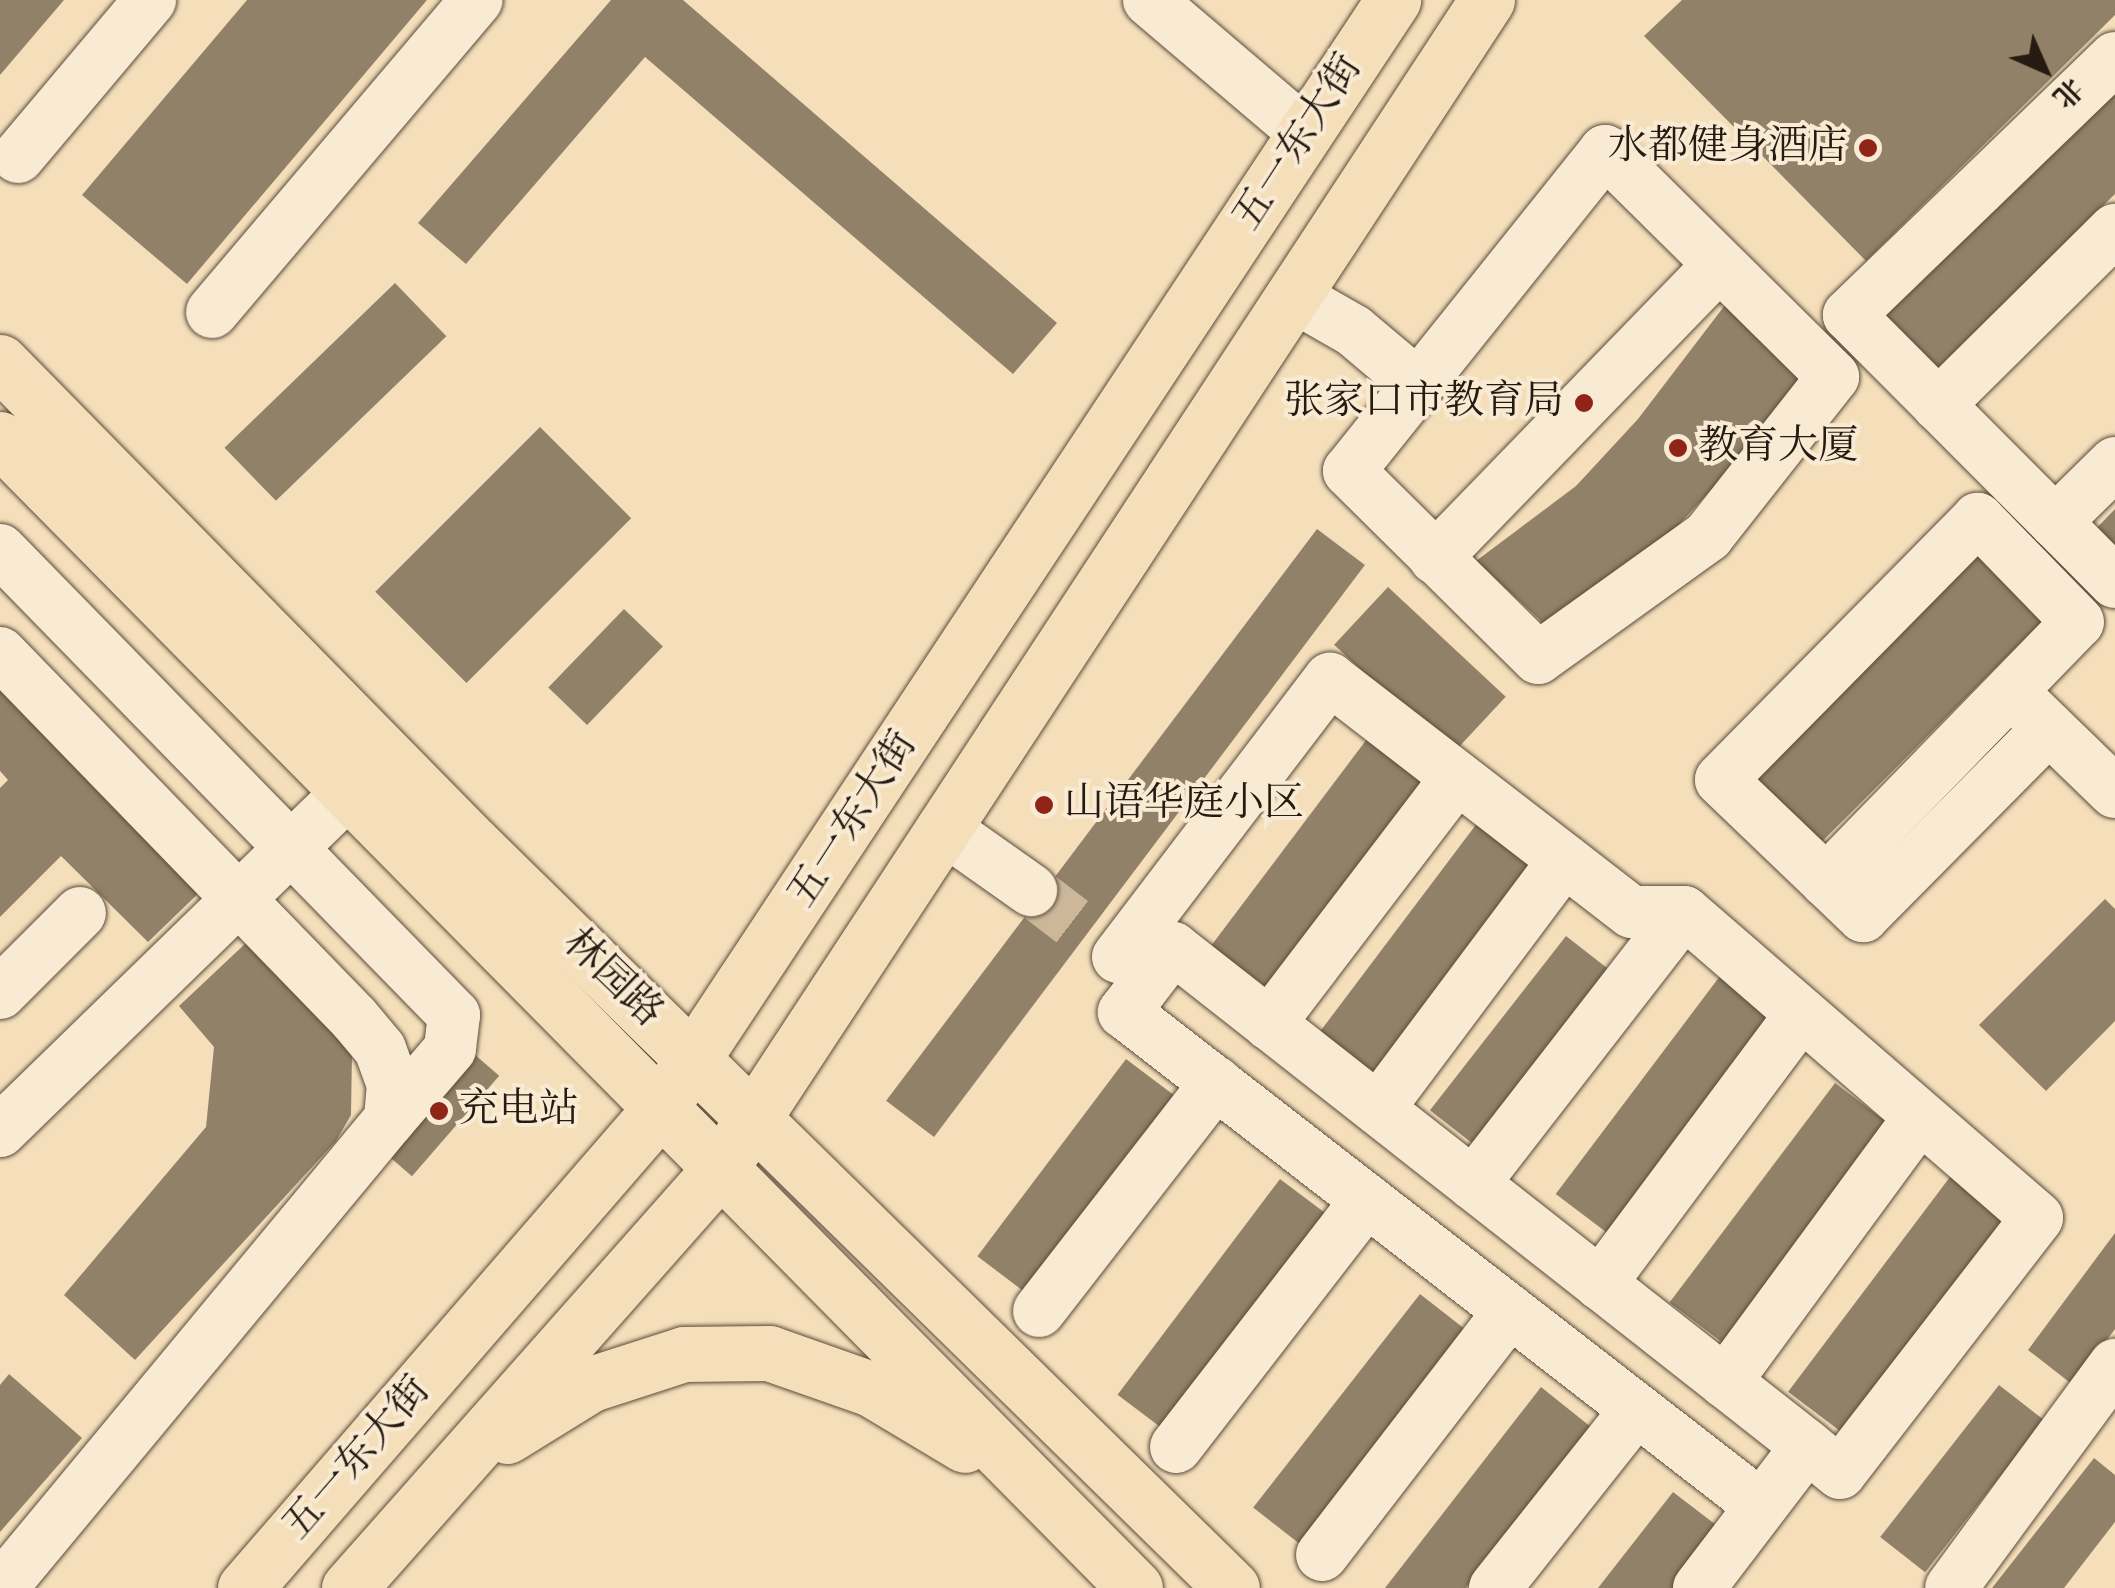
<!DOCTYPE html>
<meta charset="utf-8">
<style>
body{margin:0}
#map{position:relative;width:2115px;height:1588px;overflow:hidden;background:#f5dfbb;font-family:"IM FELL English","Noto Serif SC",serif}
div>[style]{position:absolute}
.building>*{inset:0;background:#928169;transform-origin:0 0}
.minor-tunnel>*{height:52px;margin-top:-26px;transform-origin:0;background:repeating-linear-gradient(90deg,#ccb899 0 52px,transparent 0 78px)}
.roads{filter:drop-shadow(0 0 2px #5a4c3b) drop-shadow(0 0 2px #5a4c3b)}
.minor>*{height:52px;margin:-26px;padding:0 26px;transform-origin:26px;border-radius:26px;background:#f8ead3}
.major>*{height:55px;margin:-27.5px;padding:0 27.5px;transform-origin:27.5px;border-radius:27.5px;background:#f5dfbb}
.dots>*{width:28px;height:28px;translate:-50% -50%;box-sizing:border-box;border:5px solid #f8ead3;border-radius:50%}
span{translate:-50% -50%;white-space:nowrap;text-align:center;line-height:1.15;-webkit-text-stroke:8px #f8ead3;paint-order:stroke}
.street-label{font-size:40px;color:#261b10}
.poi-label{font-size:40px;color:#261b10}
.right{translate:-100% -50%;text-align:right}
.left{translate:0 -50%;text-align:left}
.north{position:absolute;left:1995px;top:20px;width:100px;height:100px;-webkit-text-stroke:8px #f8ead3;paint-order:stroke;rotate:135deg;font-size:28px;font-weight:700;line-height:40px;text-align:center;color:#261b10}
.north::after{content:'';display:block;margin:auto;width:35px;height:45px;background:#261b10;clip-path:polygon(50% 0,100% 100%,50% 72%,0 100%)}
</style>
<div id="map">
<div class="building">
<div style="clip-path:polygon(0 0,64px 0,0 75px)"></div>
<div style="clip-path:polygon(247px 0,427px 0,187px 284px,82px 195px)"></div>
<div style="clip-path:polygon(611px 0,683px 0,1057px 323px,1013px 374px,645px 57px,466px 264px,418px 223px)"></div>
<div style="clip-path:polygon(1682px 0,2115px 0,2115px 15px,1866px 261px,1644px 36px)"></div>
<div style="clip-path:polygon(2115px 82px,2115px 194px,1929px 377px,1871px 317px)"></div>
<div style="left:395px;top:283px;width:74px;height:237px;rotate:46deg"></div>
<div style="clip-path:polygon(1735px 292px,1808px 368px,1722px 478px,1649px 557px,1552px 631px,1476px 561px,1576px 486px,1638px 419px)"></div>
<div style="left:540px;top:427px;width:129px;height:233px;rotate:45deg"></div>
<div style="clip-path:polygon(2115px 509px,2115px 565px,2087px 538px)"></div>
<div style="left:1317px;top:529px;width:60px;height:716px;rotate:37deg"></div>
<div style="left:1982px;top:543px;width:98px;height:343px;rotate:45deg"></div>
<div style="left:1388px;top:587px;width:161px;height:79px;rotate:43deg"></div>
<div style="left:624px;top:609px;width:54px;height:109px;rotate:44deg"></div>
<div style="clip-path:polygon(0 669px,206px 886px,148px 942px,61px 856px,0 917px,0 788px,8px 780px,0 771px)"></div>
<div style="left:1376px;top:727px;width:75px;height:274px;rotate:37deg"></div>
<div style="left:1484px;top:814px;width:74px;height:275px;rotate:37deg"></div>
<div style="clip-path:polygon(2105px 899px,2115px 909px,2115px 1021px,2046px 1091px,1979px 1025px)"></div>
<div style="left:1566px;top:936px;width:74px;height:221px;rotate:38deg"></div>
<div style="clip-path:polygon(247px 942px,352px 1053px,351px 1115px,336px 1141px,135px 1360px,64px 1295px,206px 1127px,214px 1047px,179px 1006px)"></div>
<div style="left:1720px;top:976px;width:75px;height:273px;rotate:37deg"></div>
<div style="left:466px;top:1047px;width:44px;height:133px;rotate:41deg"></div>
<div style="left:1126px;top:1059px;width:64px;height:247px;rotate:37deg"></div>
<div style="left:1835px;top:1083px;width:75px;height:275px;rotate:37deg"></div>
<div style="left:1953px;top:1173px;width:75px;height:274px;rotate:37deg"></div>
<div style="left:1280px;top:1179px;width:64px;height:270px;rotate:37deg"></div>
<div style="clip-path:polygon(2115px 1233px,2115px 1329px,2073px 1385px,2028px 1350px)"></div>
<div style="left:1420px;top:1294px;width:63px;height:271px;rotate:38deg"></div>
<div style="clip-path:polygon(9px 1374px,82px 1438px,0 1532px,0 1385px)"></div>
<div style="left:1999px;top:1385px;width:57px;height:193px;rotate:38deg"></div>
<div style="clip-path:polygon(1541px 1387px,1591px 1427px,1466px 1588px,1385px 1588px)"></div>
<div style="clip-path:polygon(2094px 1458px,2115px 1475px,2115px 1522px,2064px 1588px,1992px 1588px)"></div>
<div style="clip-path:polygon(1673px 1492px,1724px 1531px,1680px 1588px,1598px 1588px)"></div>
</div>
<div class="minor-tunnel">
<div style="left:1031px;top:890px;width:66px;rotate:37.6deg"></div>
</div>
<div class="roads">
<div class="minor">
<div style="left:1149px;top:0;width:205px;rotate:40.4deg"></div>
<div style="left:2115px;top:58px;width:370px;rotate:136deg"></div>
<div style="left:1849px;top:315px;width:377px;rotate:45.1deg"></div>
<div style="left:1605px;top:151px;width:321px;rotate:44.7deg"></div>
<div style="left:1833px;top:377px;width:202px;rotate:128.2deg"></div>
<div style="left:1708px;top:536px;width:209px;rotate:144.3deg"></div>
<div style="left:1538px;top:658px;width:266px;rotate:-135.3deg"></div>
<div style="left:1349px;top:471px;width:410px;rotate:-51.3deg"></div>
<div style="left:18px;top:157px;width:205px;rotate:-49.9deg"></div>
<div style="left:1293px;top:296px;width:70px;rotate:29.8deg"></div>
<div style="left:1354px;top:331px;width:84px;rotate:40.2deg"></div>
<div style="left:212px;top:312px;width:409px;rotate:-49.7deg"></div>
<div style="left:1938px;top:405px;width:249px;rotate:-44.7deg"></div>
<div style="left:2055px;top:522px;width:84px;rotate:-44.5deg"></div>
<div style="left:0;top:550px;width:650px;rotate:45.69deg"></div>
<div style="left:454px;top:1015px;width:34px;rotate:97deg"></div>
<div style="left:450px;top:1049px;width:92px;rotate:130.6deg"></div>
<div style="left:1435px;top:558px;width:408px;rotate:-45.9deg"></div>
<div style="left:0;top:653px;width:508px;rotate:45.88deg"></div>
<div style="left:354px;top:1018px;width:40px;rotate:50deg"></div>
<div style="left:380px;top:1049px;width:37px;rotate:70deg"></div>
<div style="left:393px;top:1084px;width:35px;rotate:95deg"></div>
<div style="left:390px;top:1119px;width:609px;rotate:129.67deg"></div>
<div style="left:2023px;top:703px;width:128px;rotate:44.1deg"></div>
<div style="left:943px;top:828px;width:108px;rotate:35.2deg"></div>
<div style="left:1826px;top:881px;width:361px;rotate:-45.8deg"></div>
<div style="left:2078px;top:622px;width:144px;rotate:-134.2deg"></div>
<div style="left:1978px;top:519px;width:366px;rotate:134.6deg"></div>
<div style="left:1721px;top:780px;width:197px;rotate:43.8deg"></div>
<div style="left:1863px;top:916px;width:264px;rotate:-45.3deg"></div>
<div style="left:1118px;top:957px;width:350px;rotate:-52.7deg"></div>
<div style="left:1330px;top:679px;width:381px;rotate:37.7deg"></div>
<div style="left:1632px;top:912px;width:52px"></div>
<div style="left:1684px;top:912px;width:467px;rotate:40.9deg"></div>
<div style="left:2037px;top:1218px;width:322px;rotate:127.7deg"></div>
<div style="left:1840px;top:1473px;width:43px;rotate:-140.7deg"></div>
<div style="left:0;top:993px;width:113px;rotate:-45deg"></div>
<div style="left:1269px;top:1024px;width:310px;rotate:-52.7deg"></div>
<div style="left:1378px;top:1109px;width:311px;rotate:-53.2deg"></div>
<div style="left:0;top:1131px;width:486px;rotate:-44.2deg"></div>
<div style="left:1473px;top:1184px;width:344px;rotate:-52.2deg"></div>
<div style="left:1600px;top:1284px;width:337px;rotate:-53.3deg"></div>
<div style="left:1039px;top:1311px;width:289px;rotate:-52.2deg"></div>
<div style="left:1725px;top:1382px;width:329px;rotate:-53.7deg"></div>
<div style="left:1176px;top:1447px;width:312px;rotate:-52.3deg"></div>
<div style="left:1322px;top:1555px;width:308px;rotate:-52.4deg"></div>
<div style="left:1495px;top:1588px;width:227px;rotate:-51.6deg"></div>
<div style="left:1699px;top:1588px;width:178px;rotate:-52.7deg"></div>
<div style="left:1807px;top:1446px;width:806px;rotate:-141.85deg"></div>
<div style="left:1173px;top:948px;width:81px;rotate:127.4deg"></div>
<div style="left:1124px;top:1012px;width:806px;rotate:37.79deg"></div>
<div style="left:1951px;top:1588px;width:277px;rotate:-53.7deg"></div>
</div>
<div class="major">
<div style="left:0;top:362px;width:674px;rotate:45.54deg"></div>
<div style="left:472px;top:843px;width:1064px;rotate:44.43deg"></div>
<div style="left:0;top:439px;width:1615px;rotate:45.35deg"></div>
<div style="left:507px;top:1436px;width:99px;rotate:-31.8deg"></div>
<div style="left:591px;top:1384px;width:98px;rotate:-17.9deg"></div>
<div style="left:684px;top:1354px;width:85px;rotate:-0.7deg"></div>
<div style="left:769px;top:1353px;width:108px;rotate:19.4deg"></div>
<div style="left:871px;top:1389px;width:109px;rotate:30.8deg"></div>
<div style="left:245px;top:1588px;width:632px;rotate:-49.1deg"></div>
<div style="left:659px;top:1110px;width:1331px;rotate:-56.52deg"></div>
<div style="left:349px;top:1588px;width:560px;rotate:-48.48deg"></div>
<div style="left:720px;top:1169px;width:1398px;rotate:-56.73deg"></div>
</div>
</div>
<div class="dots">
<div style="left:1868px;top:148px;background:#8f2418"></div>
<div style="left:1584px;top:403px;background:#8f2418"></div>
<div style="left:1678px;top:448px;background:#8f2418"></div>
<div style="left:1044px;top:805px;background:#8f2418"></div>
<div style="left:439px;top:1111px;background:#8f2418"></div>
</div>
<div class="street-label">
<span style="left:1299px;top:143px;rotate:-57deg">五一东大街</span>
<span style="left:854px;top:820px;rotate:-57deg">五一东大街</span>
<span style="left:612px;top:979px;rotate:44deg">林园路</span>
<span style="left:358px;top:1459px;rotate:-49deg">五一东大街</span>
</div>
<div class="poi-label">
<span class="right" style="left:1848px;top:148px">水都健身酒店</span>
<span class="right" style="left:1564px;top:403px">张家口市教育局</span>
<span class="left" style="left:1698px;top:448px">教育大厦</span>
<span class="left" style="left:1064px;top:805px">山语华庭小区</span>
<span class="left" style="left:459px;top:1111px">充电站</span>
</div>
<div class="north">北</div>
</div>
